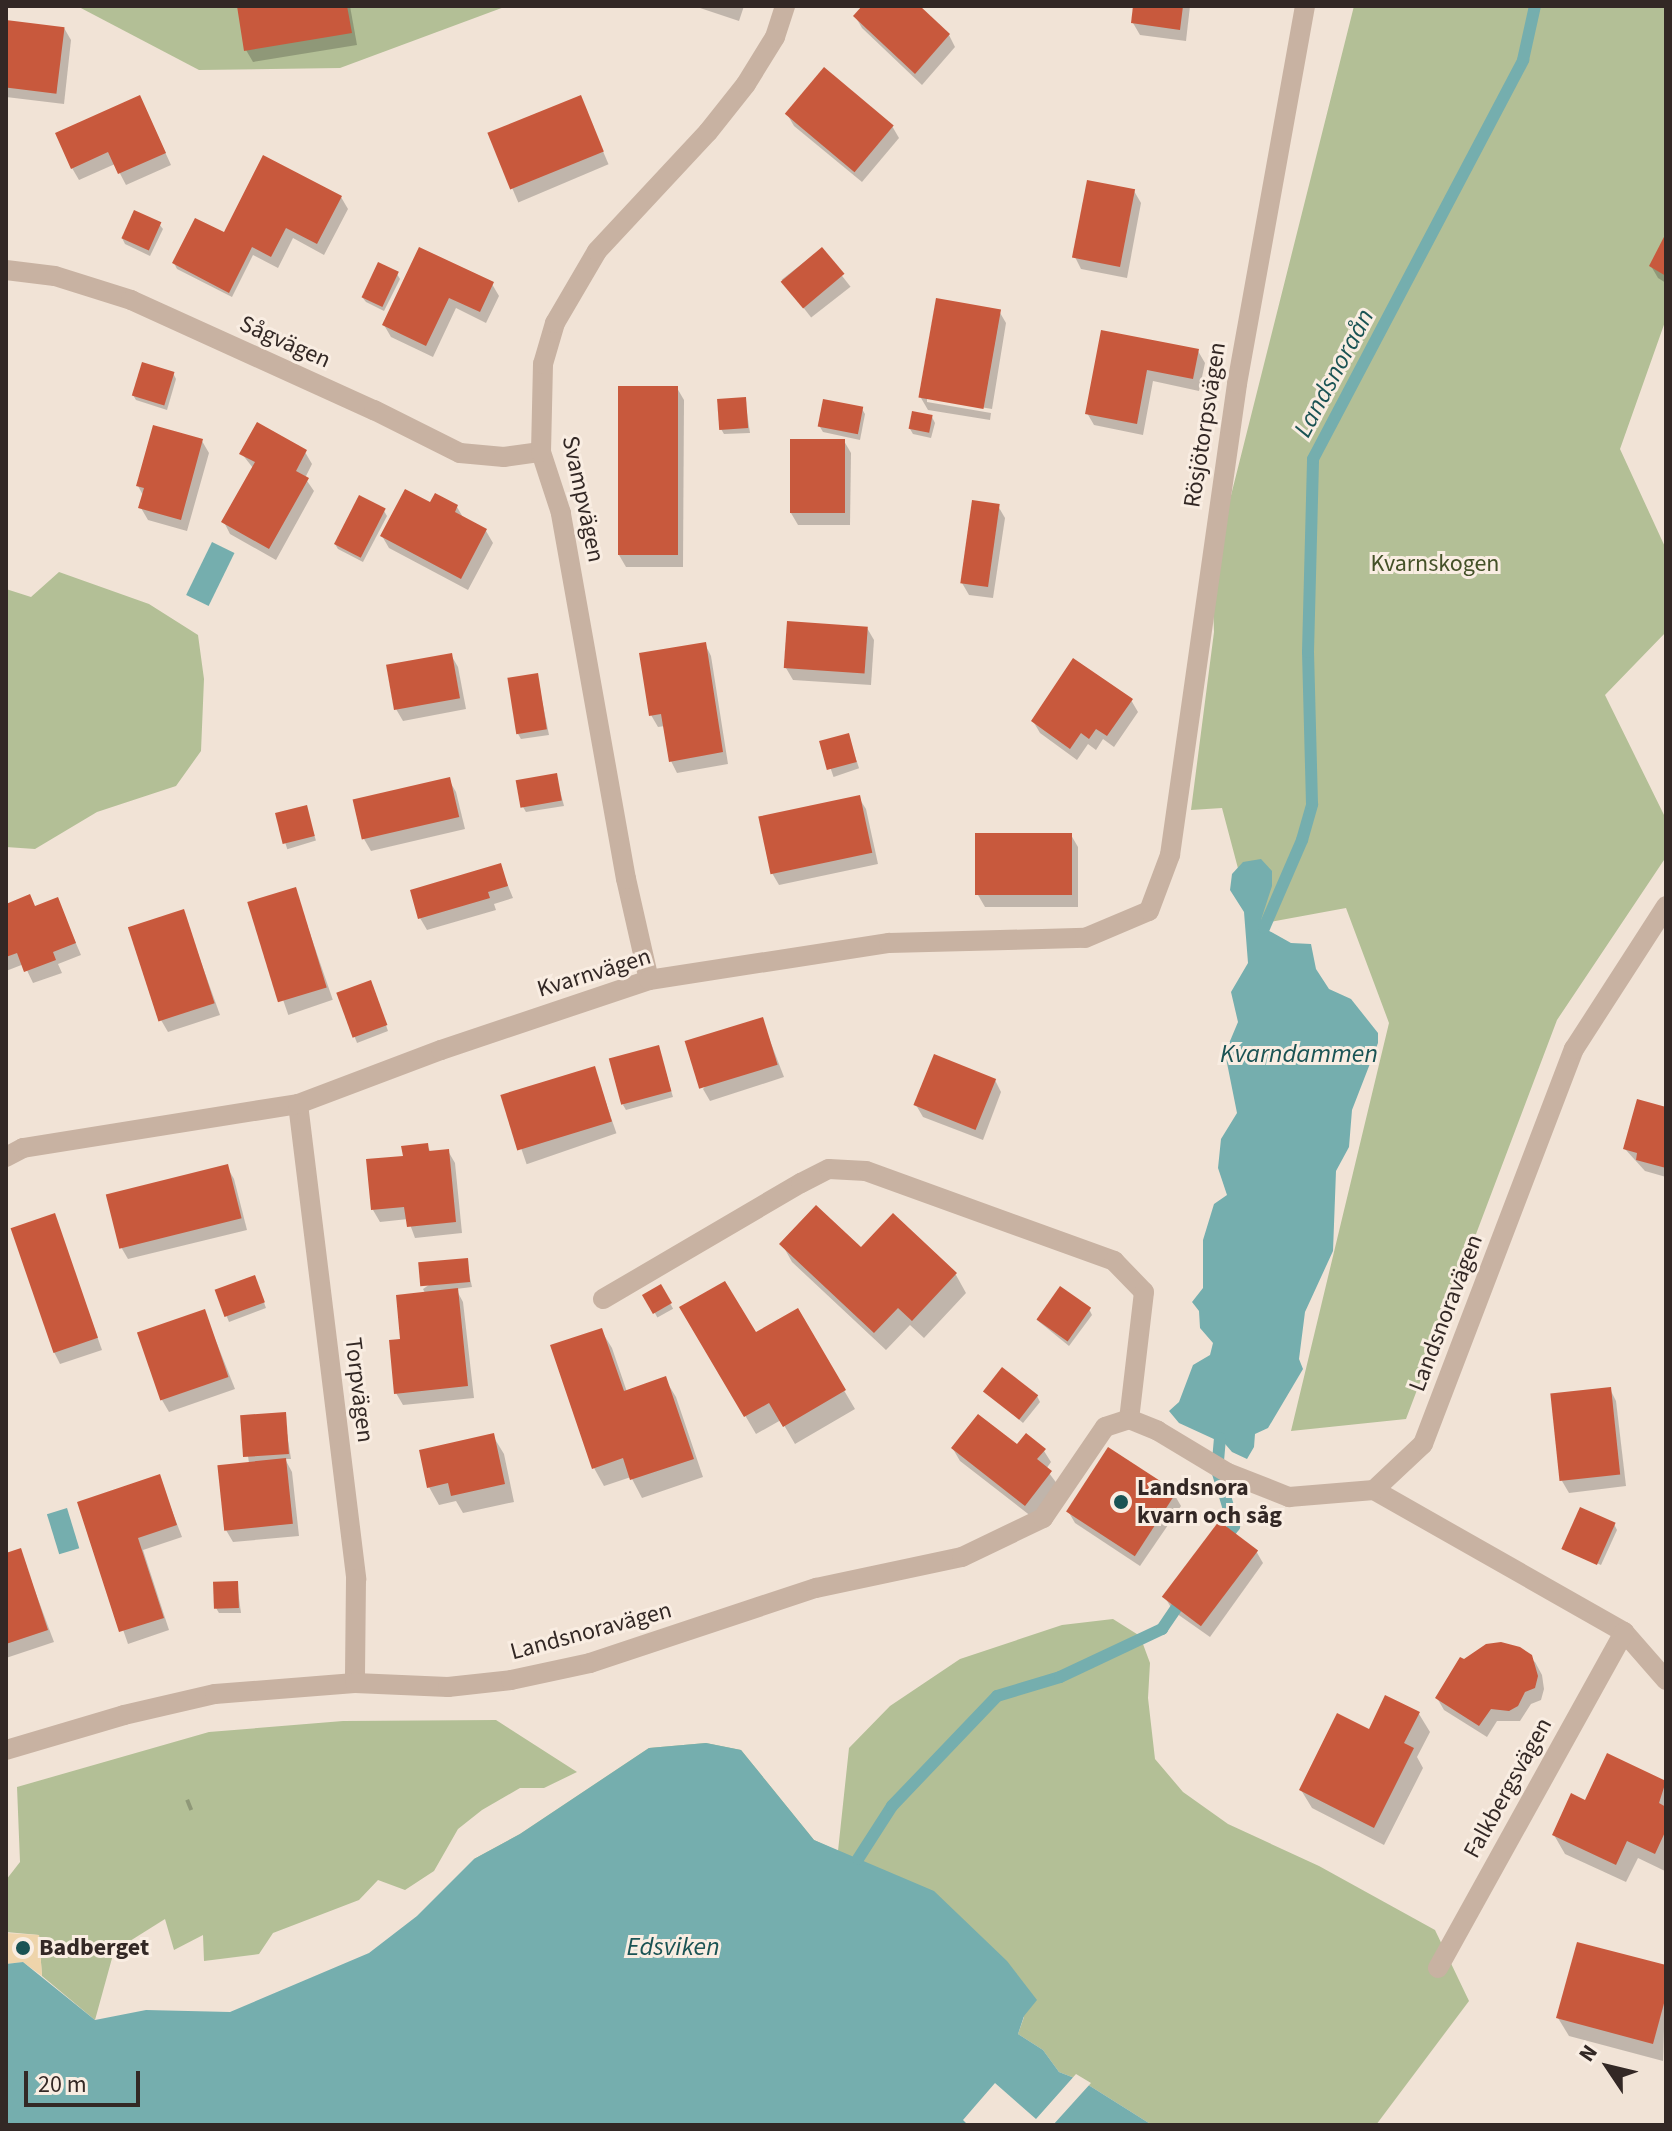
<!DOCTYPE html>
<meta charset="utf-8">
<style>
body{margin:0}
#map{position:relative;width:1672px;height:2131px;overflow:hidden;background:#f1e3d6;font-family:"Source Sans 3",sans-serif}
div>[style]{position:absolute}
.green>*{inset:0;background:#b3bf96}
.sand>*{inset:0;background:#eed4ab}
.water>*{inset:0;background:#75aeae;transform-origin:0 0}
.pier>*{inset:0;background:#f1e3d6}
.shadow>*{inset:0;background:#0003;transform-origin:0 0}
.stream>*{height:12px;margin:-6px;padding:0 6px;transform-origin:6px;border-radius:6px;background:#75aeae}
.building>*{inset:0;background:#c8593d;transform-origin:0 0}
.street>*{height:20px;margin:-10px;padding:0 10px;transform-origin:10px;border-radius:10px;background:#c8b2a2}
.dots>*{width:22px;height:22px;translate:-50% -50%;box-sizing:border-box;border:4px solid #f9ede2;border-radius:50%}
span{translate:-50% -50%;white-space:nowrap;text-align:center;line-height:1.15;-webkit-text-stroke:6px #f9ede2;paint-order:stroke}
.street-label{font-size:24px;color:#332825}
.park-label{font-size:24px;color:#445128}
.poi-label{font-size:24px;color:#332825;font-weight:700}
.left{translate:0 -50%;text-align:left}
.water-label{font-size:26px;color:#1a5354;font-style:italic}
.frame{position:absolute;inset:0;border:8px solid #332825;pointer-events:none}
.north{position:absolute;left:1568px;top:2027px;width:80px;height:80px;-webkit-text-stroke:6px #f9ede2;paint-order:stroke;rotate:305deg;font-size:22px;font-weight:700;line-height:32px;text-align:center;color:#332825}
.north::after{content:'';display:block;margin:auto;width:28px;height:36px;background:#332825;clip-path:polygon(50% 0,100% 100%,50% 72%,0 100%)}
.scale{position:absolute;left:24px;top:2071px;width:116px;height:36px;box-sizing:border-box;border:4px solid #332825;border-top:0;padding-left:10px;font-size:24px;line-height:28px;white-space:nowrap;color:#332825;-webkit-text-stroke:6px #f9ede2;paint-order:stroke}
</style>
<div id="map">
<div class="green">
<div style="clip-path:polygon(77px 6px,507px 6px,340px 68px,199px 70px)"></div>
<div style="clip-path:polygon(1354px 6px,1666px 6px,1666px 319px,1620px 449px,1666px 549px,1666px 632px,1605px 695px,1666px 819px,1666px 857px,1557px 1020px,1406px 1419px,1291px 1431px,1389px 1023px,1346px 908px,1253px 925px,1222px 808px,1191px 810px,1214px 632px,1212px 571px)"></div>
<div style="clip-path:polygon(59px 572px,149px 604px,198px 635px,204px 679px,201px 751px,176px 786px,97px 812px,35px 849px,6px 847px,6px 589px,31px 597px)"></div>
<div style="clip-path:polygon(1113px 1619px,1140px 1636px,1150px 1663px,1148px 1698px,1155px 1759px,1183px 1792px,1228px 1824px,1319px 1866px,1435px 1930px,1469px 2001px,1376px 2125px,1152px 2125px,1082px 2081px,1059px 2072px,1043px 2050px,1018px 2034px,1024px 2017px,474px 1859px,520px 1834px,649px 1748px,706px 1743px,741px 1750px,814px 1840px,838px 1851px,849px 1748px,890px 1706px,960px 1659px,1062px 1625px)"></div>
<div style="clip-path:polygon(496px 1720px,577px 1772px,544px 1788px,520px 1788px,482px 1810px,458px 1829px,434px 1871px,405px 1890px,378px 1880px,359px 1900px,273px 1933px,259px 1954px,204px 1961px,203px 1935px,174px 1950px,165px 1919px,114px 1951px,95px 2020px,42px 1976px,39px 1935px,6px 1932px,6px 1880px,20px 1862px,17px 1787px,209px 1732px,343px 1721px)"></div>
</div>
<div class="sand">
<div style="clip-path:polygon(6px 1933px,39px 1935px,42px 1976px,23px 1962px,6px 1964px)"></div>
</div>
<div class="water">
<div style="left:212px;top:542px;width:25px;height:59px;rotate:26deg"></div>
<div style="clip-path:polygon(1261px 859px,1272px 871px,1272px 886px,1261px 920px,1264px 928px,1291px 943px,1311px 944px,1316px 969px,1329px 989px,1351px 999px,1378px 1033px,1378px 1043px,1352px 1110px,1349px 1147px,1336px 1171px,1333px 1251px,1305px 1312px,1299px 1359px,1303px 1369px,1268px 1428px,1255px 1434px,1254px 1447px,1247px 1459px,1232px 1452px,1220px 1438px,1216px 1440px,1179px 1423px,1169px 1411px,1179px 1402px,1193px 1365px,1210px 1355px,1213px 1343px,1200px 1328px,1199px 1311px,1192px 1302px,1203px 1288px,1203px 1240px,1214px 1204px,1227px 1195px,1218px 1168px,1221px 1139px,1237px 1113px,1225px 1053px,1238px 1022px,1231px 992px,1248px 963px,1244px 912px,1230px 890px,1232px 874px,1243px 862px)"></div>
<div style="left:67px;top:1508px;width:42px;height:21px;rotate:73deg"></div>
<div style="clip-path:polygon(706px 1743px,741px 1750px,814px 1840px,934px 1891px,1007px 1961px,1037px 2000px,1024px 2016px,1018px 2034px,1043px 2050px,1059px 2072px,1082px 2081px,1152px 2125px,6px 2125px,6px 1964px,23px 1962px,95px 2020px,146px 2010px,230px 2012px,369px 1953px,417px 1916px,474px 1859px,520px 1834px,649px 1748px)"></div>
</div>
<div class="pier">
<div style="clip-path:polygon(1076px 2074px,1091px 2083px,1053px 2125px,968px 2125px,963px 2120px,995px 2083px,1036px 2119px)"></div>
</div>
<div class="shadow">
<div style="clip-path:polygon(239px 6px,350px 6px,357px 45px,253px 62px,246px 50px)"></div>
<div style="clip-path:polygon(694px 6px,744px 6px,739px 21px)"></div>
<div style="clip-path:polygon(865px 6px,917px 6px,949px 35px,955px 47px,922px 85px,862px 28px,855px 16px)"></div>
<div style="clip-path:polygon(1135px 6px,1190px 6px,1186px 41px,1140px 35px,1133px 23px)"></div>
<div style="clip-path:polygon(6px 22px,64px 28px,71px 40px,64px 104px,6px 97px)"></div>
<div style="left:580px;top:97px;width:73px;height:98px;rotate:67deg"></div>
<div style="clip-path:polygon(146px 110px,171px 165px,126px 185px,115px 164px,79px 180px,72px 168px)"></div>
<div style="clip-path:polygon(787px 114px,892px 126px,899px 138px,862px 182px,794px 126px)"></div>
<div style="clip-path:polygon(1134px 191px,1141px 203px,1127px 278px,1081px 269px,1075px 257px)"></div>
<div style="clip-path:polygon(341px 197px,348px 209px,324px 255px,293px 238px,278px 268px,253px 255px,232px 297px,177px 269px,174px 263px,230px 238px)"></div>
<div style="clip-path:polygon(159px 224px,163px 229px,150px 256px,125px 244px,122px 238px)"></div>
<div style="clip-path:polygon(1666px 238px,1666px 283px,1658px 278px,1651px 266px)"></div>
<div style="left:821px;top:249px;width:48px;height:50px;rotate:52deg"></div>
<div style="clip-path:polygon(420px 250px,492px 284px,499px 296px,486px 323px,456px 308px,433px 357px,391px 337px,384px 325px)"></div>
<div style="clip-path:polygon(397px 274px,400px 279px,384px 311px,366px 302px,362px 297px)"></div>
<div style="clip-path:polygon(999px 311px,1006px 323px,992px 409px,927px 398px,927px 402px,991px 413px,990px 420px,928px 410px,921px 398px)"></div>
<div style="clip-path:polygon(1103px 332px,1198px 351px,1205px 363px,1199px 391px,1153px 381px,1143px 435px,1094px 425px,1087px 413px)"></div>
<div style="clip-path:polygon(173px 373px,176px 379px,167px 410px,136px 400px,133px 395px)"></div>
<div style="clip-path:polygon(677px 388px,684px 400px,683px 567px,626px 567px,619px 555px)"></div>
<div style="clip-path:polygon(745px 399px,750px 433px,724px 434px,721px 429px)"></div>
<div style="clip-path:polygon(862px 409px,865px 414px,860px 440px,823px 432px,820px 427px)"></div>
<div style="clip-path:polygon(932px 417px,935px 423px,931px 438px,913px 434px,910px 429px)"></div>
<div style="clip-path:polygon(202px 441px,209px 453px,187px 531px,148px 520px,141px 508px,144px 497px,138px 486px)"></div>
<div style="clip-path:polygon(844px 441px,851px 453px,850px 525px,798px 525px,791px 513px)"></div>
<div style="clip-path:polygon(305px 452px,312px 464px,305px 478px,314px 491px,276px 560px,230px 534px,224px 522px,253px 468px,242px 454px)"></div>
<div style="clip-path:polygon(431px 505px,457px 507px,464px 519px,486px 531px,493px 543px,468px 590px,389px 548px,382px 536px)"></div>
<div style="clip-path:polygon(998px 506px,1005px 518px,993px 598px,969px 595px,962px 583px)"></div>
<div style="clip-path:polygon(384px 511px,387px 516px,363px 562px,338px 549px,335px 544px)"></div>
<div style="clip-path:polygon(867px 628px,874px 640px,871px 685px,793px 680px,786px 668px)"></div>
<div style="clip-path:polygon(705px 644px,711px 656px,728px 764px,677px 773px,671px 761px,665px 726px,658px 727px,651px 715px)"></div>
<div style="clip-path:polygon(451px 655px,458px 667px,466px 709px,403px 721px,396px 709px,388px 667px)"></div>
<div style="clip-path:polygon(537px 675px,549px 735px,521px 739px,518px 734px)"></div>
<div style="clip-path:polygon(1131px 700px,1138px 712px,1114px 747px,1103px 739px,1096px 750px,1088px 744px,1077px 760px,1040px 733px,1033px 721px)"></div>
<div style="left:848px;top:736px;width:34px;height:27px;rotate:71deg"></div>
<div style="clip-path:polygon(556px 775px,564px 806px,526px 812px,523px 807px)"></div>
<div style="clip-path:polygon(449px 780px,456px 792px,465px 829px,371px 851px,364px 839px,355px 801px)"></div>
<div style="clip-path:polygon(859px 798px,866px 809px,878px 864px,779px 885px,772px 873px)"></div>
<div style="left:306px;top:808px;width:34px;height:30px;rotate:73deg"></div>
<div style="clip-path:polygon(1071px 835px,1078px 847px,1078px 907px,985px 907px,978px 895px)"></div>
<div style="clip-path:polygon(500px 866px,513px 898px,494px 904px,496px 910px,427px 930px,420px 918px)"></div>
<div style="left:295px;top:890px;width:116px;height:47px;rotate:71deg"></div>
<div style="clip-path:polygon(57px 899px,81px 955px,58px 964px,62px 973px,33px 983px,24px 964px,6px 971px,6px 906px,36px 908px)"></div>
<div style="clip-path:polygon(183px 912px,220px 1015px,168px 1032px,161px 1020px)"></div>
<div style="clip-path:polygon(373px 988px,388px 1031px,357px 1043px,338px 994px)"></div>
<div style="clip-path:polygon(762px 1020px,784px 1077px,710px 1101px,703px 1089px)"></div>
<div style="clip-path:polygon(658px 1047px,673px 1097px,626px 1110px,623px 1105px)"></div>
<div style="left:594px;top:1068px;width:69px;height:95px;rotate:71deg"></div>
<div style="clip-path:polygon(995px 1080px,1001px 1092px,983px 1140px,923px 1117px,916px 1105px)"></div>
<div style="clip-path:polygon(1666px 1109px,1666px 1177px,1645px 1171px,1625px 1149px)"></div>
<div style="clip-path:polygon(427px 1145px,431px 1153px,448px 1151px,455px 1163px,462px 1233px,415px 1238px,408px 1219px,380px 1222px,373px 1210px,405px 1158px)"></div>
<div style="clip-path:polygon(227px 1167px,234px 1179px,247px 1230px,128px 1259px,121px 1247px,109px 1196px)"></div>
<div style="clip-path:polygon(54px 1215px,102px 1350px,60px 1364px,54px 1352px)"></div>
<div style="clip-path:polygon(893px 1216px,956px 1275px,966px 1293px,924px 1338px,910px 1325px,886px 1350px,792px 1262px,782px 1244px,861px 1250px)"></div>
<div style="clip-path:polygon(466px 1260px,472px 1287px,456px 1289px,463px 1302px,474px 1398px,403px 1405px,396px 1393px,403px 1341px,425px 1293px,423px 1289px)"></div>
<div style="clip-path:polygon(257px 1283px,266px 1308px,229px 1322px,217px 1292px)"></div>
<div style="left:661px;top:1287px;width:25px;height:18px;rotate:61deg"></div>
<div style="clip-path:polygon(682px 1308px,755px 1335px,797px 1311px,855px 1409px,795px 1444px,781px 1420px,756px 1434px)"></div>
<div style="clip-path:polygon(1089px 1309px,1092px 1315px,1069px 1346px,1037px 1320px)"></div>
<div style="clip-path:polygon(204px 1311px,235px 1389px,169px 1412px,162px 1400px)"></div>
<div style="clip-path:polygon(601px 1330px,612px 1348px,627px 1392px,665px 1379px,676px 1397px,703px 1477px,642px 1498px,631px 1477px,604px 1486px,594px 1468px)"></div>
<div style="clip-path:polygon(1610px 1389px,1616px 1401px,1626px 1486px,1569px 1493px,1562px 1481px)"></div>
<div style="clip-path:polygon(985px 1391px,1037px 1396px,1040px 1402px,1023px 1423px)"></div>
<div style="clip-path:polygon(284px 1414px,291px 1459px,285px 1459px,292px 1472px,299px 1536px,233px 1542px,226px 1530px,249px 1463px,242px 1417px)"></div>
<div style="clip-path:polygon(493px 1436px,504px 1454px,514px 1502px,463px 1513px,456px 1501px,439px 1505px,429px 1487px)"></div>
<div style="clip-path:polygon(1017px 1447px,1044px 1451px,1051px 1462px,1046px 1469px,1058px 1485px,1032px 1517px,960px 1461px,953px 1449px)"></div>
<div style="clip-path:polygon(159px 1477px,182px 1537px,143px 1550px,169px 1630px,128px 1644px,79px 1503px)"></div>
<div style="clip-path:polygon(1174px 1494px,1181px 1506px,1140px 1566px,1075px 1523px,1068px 1511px)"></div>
<div style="clip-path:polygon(1614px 1524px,1617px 1530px,1601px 1565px,1563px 1549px)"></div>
<div style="clip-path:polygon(20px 1551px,54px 1642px,6px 1658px,6px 1555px)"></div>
<div style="clip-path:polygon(1256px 1551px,1263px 1563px,1210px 1637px,1173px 1611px,1166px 1599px)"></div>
<div style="clip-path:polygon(237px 1583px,241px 1613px,219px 1613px,216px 1608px)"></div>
<div style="clip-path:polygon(1513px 1646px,1535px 1662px,1542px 1675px,1544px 1689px,1541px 1700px,1531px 1704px,1520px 1721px,1497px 1721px,1487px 1737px,1444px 1710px,1437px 1698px)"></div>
<div style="clip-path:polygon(1419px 1714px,1430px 1732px,1417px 1757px,1423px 1768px,1384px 1845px,1312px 1808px,1301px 1790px,1370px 1731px)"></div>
<div style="clip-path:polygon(1608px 1756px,1666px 1783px,1665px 1871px,1638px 1858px,1626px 1882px,1565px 1854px,1554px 1835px,1586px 1803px)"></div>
<div style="left:189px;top:1799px;width:11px;height:4px;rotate:68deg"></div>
<div style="clip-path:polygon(1666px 1967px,1663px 2061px,1569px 2036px,1558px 2018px)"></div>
</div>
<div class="stream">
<div style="left:1264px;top:928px;width:96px;rotate:-66.6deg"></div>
<div style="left:1302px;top:840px;width:37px;rotate:-74deg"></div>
<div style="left:1312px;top:804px;width:152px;rotate:-91.5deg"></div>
<div style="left:1308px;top:652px;width:193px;rotate:-88.5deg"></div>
<div style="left:1313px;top:459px;width:451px;rotate:-62.2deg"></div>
<div style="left:1523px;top:60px;width:55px;rotate:-77.5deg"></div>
<div style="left:1220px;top:1438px;width:32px;rotate:95deg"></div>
<div style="left:1217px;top:1470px;width:59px;rotate:73.1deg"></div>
<div style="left:1234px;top:1526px;width:18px;rotate:124deg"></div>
<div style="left:858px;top:1859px;width:63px;rotate:-57.3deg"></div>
<div style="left:892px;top:1806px;width:152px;rotate:-46.3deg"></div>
<div style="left:997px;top:1696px;width:66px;rotate:-16.8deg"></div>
<div style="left:1060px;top:1677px;width:113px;rotate:-25.2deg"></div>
<div style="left:1162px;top:1629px;width:41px;rotate:-55.9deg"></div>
</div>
<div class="building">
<div style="clip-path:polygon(237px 6px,347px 6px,352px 33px,244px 51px)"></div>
<div style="clip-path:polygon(862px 6px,920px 6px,950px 34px,915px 74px,853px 16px)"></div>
<div style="clip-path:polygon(1133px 6px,1183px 6px,1180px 30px,1131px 23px)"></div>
<div style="left:6px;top:20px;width:59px;height:67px;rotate:7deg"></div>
<div style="left:824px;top:67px;width:91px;height:61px;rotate:40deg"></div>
<div style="clip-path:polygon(140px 95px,166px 153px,118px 174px,108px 152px,71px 169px,55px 133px)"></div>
<div style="left:581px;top:95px;width:61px;height:101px;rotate:68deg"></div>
<div style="clip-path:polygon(263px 155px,342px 196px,317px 244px,286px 228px,271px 257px,252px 247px,229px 293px,172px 263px,195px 218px,224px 232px)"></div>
<div style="left:1087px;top:180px;width:49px;height:79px;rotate:11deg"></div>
<div style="left:134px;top:210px;width:30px;height:31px;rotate:24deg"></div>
<div style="clip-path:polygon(1666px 233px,1666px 276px,1649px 266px)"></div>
<div style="clip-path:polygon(419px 247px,494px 282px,480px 312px,449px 298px,426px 346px,382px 325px)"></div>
<div style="left:822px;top:247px;width:35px;height:54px;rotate:50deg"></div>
<div style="left:378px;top:262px;width:23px;height:39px;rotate:25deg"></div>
<div style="left:936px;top:298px;width:66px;height:101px;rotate:10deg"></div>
<div style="clip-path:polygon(1101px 330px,1199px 349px,1193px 379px,1147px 370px,1137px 424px,1085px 414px)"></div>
<div style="left:142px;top:362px;width:34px;height:35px;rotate:17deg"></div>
<div style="left:618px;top:386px;width:60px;height:169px"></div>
<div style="left:746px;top:397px;width:31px;height:29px;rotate:86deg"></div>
<div style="left:823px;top:399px;width:41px;height:28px;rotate:11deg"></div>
<div style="left:912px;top:411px;width:21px;height:18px;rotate:11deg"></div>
<div style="clip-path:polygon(257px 422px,307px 450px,296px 471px,309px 478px,269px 549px,221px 522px,255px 462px,239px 454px)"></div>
<div style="clip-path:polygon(153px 425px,203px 439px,181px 520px,138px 508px,144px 488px,136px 486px)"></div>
<div style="left:790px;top:439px;width:55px;height:74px"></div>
<div style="clip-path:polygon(405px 489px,430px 502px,435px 493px,458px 505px,455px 512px,487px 529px,461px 579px,380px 536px)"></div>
<div style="left:359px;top:495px;width:30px;height:55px;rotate:27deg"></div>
<div style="left:972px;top:500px;width:28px;height:84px;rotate:8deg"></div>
<div style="left:787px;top:621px;width:81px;height:47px;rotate:4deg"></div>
<div style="clip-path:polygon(706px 642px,723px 752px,669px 762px,661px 714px,649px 716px,639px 653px)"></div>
<div style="left:452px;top:653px;width:46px;height:67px;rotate:80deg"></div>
<div style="clip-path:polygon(1073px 658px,1133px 699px,1107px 736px,1096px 729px,1089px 739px,1081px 733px,1070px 749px,1031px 721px)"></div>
<div style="left:538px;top:673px;width:57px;height:31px;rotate:81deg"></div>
<div style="left:849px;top:733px;width:30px;height:31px;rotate:75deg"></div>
<div style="left:557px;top:773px;width:28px;height:42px;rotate:80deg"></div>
<div style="left:450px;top:777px;width:41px;height:100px;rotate:77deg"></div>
<div style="left:860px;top:795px;width:59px;height:104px;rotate:78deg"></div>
<div style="left:307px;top:805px;width:32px;height:33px;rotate:76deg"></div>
<div style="left:1072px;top:833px;width:62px;height:97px;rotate:90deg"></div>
<div style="clip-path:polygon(501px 863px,508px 886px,488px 892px,490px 898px,418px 919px,410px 890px)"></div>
<div style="left:296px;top:887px;width:105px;height:51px;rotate:73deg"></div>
<div style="clip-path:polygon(30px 894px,35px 906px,58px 897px,76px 943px,53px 952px,56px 960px,24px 972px,17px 953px,6px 957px,6px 904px)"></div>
<div style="left:184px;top:909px;width:99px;height:59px;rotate:72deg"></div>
<div style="left:371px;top:980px;width:48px;height:37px;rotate:70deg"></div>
<div style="left:763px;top:1017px;width:50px;height:82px;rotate:73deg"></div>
<div style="left:659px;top:1045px;width:48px;height:52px;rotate:75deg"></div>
<div style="left:934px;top:1054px;width:67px;height:55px;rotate:22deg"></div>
<div style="left:595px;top:1066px;width:58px;height:99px;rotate:73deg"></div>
<div style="clip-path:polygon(1637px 1099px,1666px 1107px,1666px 1168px,1636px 1160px,1637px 1153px,1623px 1149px)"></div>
<div style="clip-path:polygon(428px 1143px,429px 1151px,449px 1149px,456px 1222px,407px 1227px,404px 1207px,371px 1210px,366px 1159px,403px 1156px,401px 1146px)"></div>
<div style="left:228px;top:1164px;width:56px;height:126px;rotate:76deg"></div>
<div style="clip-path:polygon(816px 1205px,861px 1247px,893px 1213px,957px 1273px,912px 1321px,898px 1308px,874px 1333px,779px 1244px)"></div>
<div style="left:55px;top:1213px;width:132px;height:47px;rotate:71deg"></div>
<div style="left:468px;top:1258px;width:24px;height:50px;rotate:85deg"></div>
<div style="left:255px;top:1275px;width:29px;height:43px;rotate:70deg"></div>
<div style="clip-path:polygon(725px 1281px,756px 1332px,798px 1308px,846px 1390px,783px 1427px,769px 1403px,744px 1417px,679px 1307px)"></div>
<div style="left:661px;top:1284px;width:22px;height:22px;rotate:60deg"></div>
<div style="left:1060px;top:1286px;width:38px;height:41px;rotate:35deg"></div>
<div style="clip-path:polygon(458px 1288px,468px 1386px,394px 1394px,389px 1340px,400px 1339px,396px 1295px)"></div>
<div style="left:205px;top:1309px;width:72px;height:72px;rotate:71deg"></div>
<div style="clip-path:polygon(602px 1328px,624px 1391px,666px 1376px,694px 1459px,630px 1480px,623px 1458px,592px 1469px,550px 1345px)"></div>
<div style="left:1002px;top:1367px;width:46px;height:31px;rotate:38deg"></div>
<div style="left:1611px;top:1387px;width:88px;height:61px;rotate:84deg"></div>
<div style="left:286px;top:1412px;width:42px;height:46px;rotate:86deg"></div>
<div style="clip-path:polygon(978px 1414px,1017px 1444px,1026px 1433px,1046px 1449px,1037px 1459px,1052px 1471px,1025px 1506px,951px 1448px)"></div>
<div style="clip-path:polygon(494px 1433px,505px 1484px,451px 1496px,448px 1483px,427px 1488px,419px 1450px)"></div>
<div style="left:1108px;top:1447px;width:82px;height:77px;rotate:33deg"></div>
<div style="left:286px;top:1458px;width:66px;height:69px;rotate:84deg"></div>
<div style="clip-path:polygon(160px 1474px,177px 1525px,138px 1538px,164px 1618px,119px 1632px,77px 1502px)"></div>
<div style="left:1580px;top:1507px;width:39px;height:46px;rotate:24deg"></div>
<div style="left:1219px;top:1521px;width:49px;height:95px;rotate:37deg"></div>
<div style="clip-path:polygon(21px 1548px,48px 1630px,6px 1644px,6px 1553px)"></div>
<div style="left:238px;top:1581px;width:27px;height:25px;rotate:88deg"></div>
<div style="clip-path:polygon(1501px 1642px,1520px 1647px,1532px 1655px,1538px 1676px,1535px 1688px,1525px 1692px,1518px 1706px,1509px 1711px,1491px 1709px,1479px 1726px,1435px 1698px,1460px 1657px,1464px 1659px,1486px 1644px)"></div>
<div style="clip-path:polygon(1385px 1695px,1420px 1712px,1404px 1743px,1414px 1748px,1374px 1828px,1299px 1790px,1337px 1713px,1369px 1729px)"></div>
<div style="clip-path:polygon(1607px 1753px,1666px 1781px,1659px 1803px,1666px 1807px,1666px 1830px,1655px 1854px,1627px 1841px,1616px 1865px,1552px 1835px,1571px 1793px,1585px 1800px)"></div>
<div style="clip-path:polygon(1577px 1942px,1666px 1965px,1666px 1996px,1653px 2044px,1556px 2018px)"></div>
</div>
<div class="street">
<div style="left:6px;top:270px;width:49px;rotate:7deg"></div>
<div style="left:55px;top:276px;width:80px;rotate:17.5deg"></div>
<div style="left:131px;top:300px;width:267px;rotate:24.4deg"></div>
<div style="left:374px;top:410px;width:96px;rotate:26.6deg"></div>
<div style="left:460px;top:453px;width:44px;rotate:5.2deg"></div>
<div style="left:504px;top:457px;width:37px;rotate:-8deg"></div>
<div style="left:649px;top:980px;width:104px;rotate:-102.8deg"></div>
<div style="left:626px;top:879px;width:372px;rotate:-100.1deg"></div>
<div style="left:561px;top:513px;width:64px;rotate:-108.2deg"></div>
<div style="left:541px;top:452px;width:88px;rotate:-88.7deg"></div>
<div style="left:543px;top:364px;width:43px;rotate:-73.7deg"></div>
<div style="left:555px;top:323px;width:83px;rotate:-59.7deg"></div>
<div style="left:597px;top:251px;width:163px;rotate:-47deg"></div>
<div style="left:708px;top:132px;width:61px;rotate:-51.6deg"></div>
<div style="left:746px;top:84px;width:55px;rotate:-58.3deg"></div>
<div style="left:775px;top:37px;width:33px;rotate:-72deg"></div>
<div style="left:298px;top:1104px;width:479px;rotate:83deg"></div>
<div style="left:356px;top:1579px;width:104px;rotate:90.6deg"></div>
<div style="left:6px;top:1157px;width:19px;rotate:-28deg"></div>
<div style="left:23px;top:1148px;width:278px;rotate:-9.1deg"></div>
<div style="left:298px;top:1104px;width:153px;rotate:-20.7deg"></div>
<div style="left:441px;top:1050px;width:219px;rotate:-18.6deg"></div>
<div style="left:649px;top:980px;width:243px;rotate:-8.8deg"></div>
<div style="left:889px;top:943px;width:196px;rotate:-1.5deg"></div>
<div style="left:1085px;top:938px;width:69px;rotate:-22.9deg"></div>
<div style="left:1149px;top:911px;width:60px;rotate:-69.4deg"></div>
<div style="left:1170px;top:855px;width:476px;rotate:-81.9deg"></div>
<div style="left:1237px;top:384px;width:384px;rotate:-79.8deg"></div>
<div style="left:603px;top:1299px;width:229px;rotate:-30.4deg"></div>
<div style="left:801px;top:1183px;width:31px;rotate:-27deg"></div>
<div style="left:829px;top:1169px;width:37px;rotate:3deg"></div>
<div style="left:866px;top:1171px;width:264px;rotate:19.9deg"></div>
<div style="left:1114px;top:1261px;width:43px;rotate:45.9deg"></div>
<div style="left:1144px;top:1292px;width:128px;rotate:96.7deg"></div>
<div style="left:1374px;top:1490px;width:288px;rotate:29.6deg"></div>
<div style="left:1624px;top:1632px;width:64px;rotate:48.8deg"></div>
<div style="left:6px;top:1750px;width:123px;rotate:-16.5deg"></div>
<div style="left:124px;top:1715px;width:93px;rotate:-13deg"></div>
<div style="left:215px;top:1694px;width:140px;rotate:-4.5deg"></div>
<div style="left:355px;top:1683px;width:93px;rotate:2.5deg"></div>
<div style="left:448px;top:1687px;width:63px;rotate:-6.3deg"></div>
<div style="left:511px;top:1680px;width:81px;rotate:-12.1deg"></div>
<div style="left:590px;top:1663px;width:238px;rotate:-18.4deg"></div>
<div style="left:816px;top:1588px;width:149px;rotate:-12deg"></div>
<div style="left:962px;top:1557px;width:90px;rotate:-25.7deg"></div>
<div style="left:1043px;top:1518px;width:110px;rotate:-55.7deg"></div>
<div style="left:1105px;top:1427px;width:25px;rotate:-18deg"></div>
<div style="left:1129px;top:1419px;width:31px;rotate:22deg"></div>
<div style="left:1158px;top:1431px;width:82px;rotate:31deg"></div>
<div style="left:1228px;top:1473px;width:66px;rotate:21.5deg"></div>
<div style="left:1289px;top:1497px;width:85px;rotate:-4.7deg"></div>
<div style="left:1374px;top:1490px;width:67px;rotate:-43.2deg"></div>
<div style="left:1423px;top:1444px;width:423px;rotate:-69.1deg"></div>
<div style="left:1574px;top:1049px;width:170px;rotate:-57.2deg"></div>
<div style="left:1438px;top:1968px;width:384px;rotate:-61deg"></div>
</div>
<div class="dots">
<div style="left:1121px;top:1502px;background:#1a5354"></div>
<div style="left:23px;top:1948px;background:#1a5354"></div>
</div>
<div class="street-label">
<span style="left:285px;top:342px;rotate:24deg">Sågvägen</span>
<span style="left:1205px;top:425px;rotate:-81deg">Rösjötorpsvägen</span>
<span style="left:583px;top:499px;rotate:78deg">Svampvägen</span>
<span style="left:594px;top:973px;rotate:-17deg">Kvarnvägen</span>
<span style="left:1446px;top:1313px;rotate:-69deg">Landsnoravägen</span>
<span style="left:359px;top:1390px;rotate:83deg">Torpvägen</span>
<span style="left:591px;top:1631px;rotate:-15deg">Landsnoravägen</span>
<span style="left:1508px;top:1788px;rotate:-61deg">Falkbergsvägen</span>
</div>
<div class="park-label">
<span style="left:1435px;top:564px">Kvarnskogen</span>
</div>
<div class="poi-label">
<span class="left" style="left:1137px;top:1502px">Landsnora<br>kvarn och såg</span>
<span class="left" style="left:39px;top:1948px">Badberget</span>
</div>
<div class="water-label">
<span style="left:1334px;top:373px;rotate:-62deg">Landsnoraån</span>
<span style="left:1299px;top:1054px">Kvarndammen</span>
<span style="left:673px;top:1947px">Edsviken</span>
</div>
<div class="frame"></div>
<div class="north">N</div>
<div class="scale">20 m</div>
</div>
